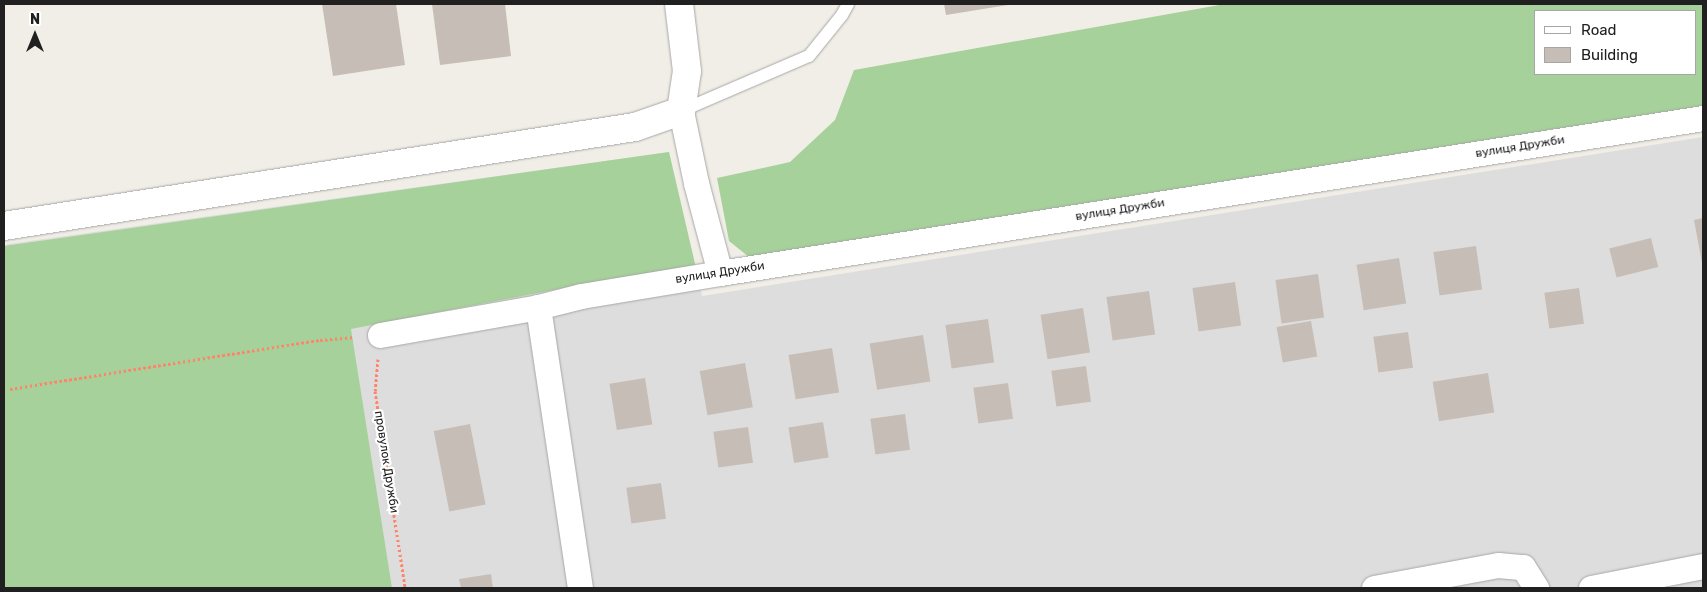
<!DOCTYPE html>
<meta charset="utf-8">
<style>
body{margin:0}
#map{position:relative;width:1707px;height:592px;overflow:hidden;background:#f1eee7;font-family:Rubik,sans-serif}
div>[style]{position:absolute}
.residential>*{inset:0;background:#dedddd}
.forest>*{inset:0;background:#a6d19a}
.building>*{inset:0;background:#c6beb6;transform-origin:0 0}
.path>*{height:3px;margin-top:-1.5px;transform-origin:0;background:repeating-linear-gradient(90deg,#fe856b 0 2.5px,transparent 0 5px)}
.roads{filter:drop-shadow(0 0 1px #a7a7a7) drop-shadow(0 0 1px #a7a7a7)}
.service>*{height:12px;margin:-6px;padding:0 6px;transform-origin:6px;border-radius:6px;background:#fff}
.minor>*{height:25px;margin:-12.5px;padding:0 12.5px;transform-origin:12.5px;border-radius:12.5px;background:#fff}
.tertiary>*{height:28px;margin:-14px;padding:0 14px;transform-origin:14px;border-radius:14px;background:#fff}
span{translate:-50% -50%;white-space:nowrap;text-align:center;line-height:1.15;-webkit-text-stroke:4.5px #fff;paint-order:stroke}
.street-label{font-size:12px;color:#202020}
.frame{position:absolute;inset:0;border:5px solid #202020;pointer-events:none}
.legend{position:absolute;left:1534px;top:10px;width:162px;height:65px;box-sizing:border-box;background:#fff;border:1px solid #a6a6a6;margin:0;padding:6px 9px;list-style:none;font-size:15px;color:#202020}
.legend li{display:flex;align-items:center;gap:10px;height:25px}
.legend b{width:25px;border:1px solid #a6a6a6}
.north{position:absolute;left:10px;top:10px;width:50px;height:50px;-webkit-text-stroke:4px #fff;paint-order:stroke;rotate:0deg;font-size:14px;font-weight:700;line-height:20px;text-align:center;color:#202020}
.north::after{content:'';display:block;margin:auto;width:18px;height:22px;background:#202020;clip-path:polygon(50% 0,100% 100%,50% 72%,0 100%)}
</style>
<div id="map">
<div class="residential">
<div style="clip-path:polygon(1703px 137px,1703px 588px,4px 588px,4px 246px,8px 244px,669px 152px,702px 296px)"></div>
</div>
<div class="forest">
<div style="clip-path:polygon(evenodd,1225px 4px,1703px 4px,1703px 115px,754px 261px,729px 241px,717px 178px,790px 162px,835px 120px,854px 70px,1225px 4px,1536px 11px,1696px 11px,1696px 74px,1536px 74px,1536px 11px)"></div>
<div style="clip-path:polygon(669px 152px,696px 268px,579px 285px,351px 329px,392px 588px,4px 588px,4px 246px)"></div>
</div>
<div class="building">
<div style="clip-path:polygon(322px 4px,396px 4px,405px 65px,333px 76px)"></div>
<div style="clip-path:polygon(432px 4px,505px 4px,511px 56px,440px 65px)"></div>
<div style="clip-path:polygon(944px 4px,1008px 4px,1008px 5px,946px 15px)"></div>
<div style="clip-path:polygon(1703px 218px,1703px 262px,1702px 263px,1694px 220px)"></div>
<div style="left:1651px;top:238px;width:30px;height:43px;rotate:76deg"></div>
<div style="left:1476px;top:246px;width:44px;height:43px;rotate:82deg"></div>
<div style="left:1399px;top:258px;width:46px;height:43px;rotate:81deg"></div>
<div style="left:1318px;top:274px;width:44px;height:43px;rotate:82deg"></div>
<div style="left:1235px;top:282px;width:44px;height:43px;rotate:82deg"></div>
<div style="left:1579px;top:288px;width:36px;height:35px;rotate:82deg"></div>
<div style="left:1149px;top:291px;width:44px;height:43px;rotate:82deg"></div>
<div style="left:1083px;top:308px;width:45px;height:43px;rotate:81deg"></div>
<div style="left:988px;top:319px;width:44px;height:43px;rotate:82deg"></div>
<div style="left:1311px;top:321px;width:36px;height:35px;rotate:80deg"></div>
<div style="left:1408px;top:332px;width:36px;height:35px;rotate:82deg"></div>
<div style="left:923px;top:335px;width:47px;height:54px;rotate:81deg"></div>
<div style="left:832px;top:348px;width:45px;height:44px;rotate:81deg"></div>
<div style="left:745px;top:363px;width:45px;height:46px;rotate:80deg"></div>
<div style="left:1086px;top:366px;width:36px;height:35px;rotate:82deg"></div>
<div style="left:1488px;top:373px;width:40px;height:56px;rotate:81deg"></div>
<div style="left:645px;top:378px;width:47px;height:36px;rotate:81deg"></div>
<div style="left:1008px;top:383px;width:36px;height:35px;rotate:82deg"></div>
<div style="left:905px;top:414px;width:36px;height:35px;rotate:82deg"></div>
<div style="left:823px;top:422px;width:36px;height:35px;rotate:81deg"></div>
<div style="left:470px;top:424px;width:82px;height:37px;rotate:79deg"></div>
<div style="left:748px;top:427px;width:36px;height:35px;rotate:82deg"></div>
<div style="left:661px;top:483px;width:36px;height:35px;rotate:82deg"></div>
<div style="clip-path:polygon(491px 574px,493px 588px,461px 588px,459px 579px)"></div>
</div>
<div class="path">
<div style="left:378px;top:359px;width:32px;rotate:95deg"></div>
<div style="left:375px;top:391px;width:199px;rotate:81.3deg"></div>
<div style="left:10px;top:389px;width:314px;rotate:-9deg"></div>
<div style="left:320px;top:340px;width:35px;rotate:-5deg"></div>
</div>
<div class="roads">
<div class="service">
<div style="left:681px;top:111px;width:139px;rotate:-23.3deg"></div>
<div style="left:809px;top:56px;width:53px;rotate:-51.2deg"></div>
<div style="left:842px;top:15px;width:13px;rotate:-61deg"></div>
</div>
<div class="minor">
<div style="left:681px;top:111px;width:74px;rotate:78.2deg"></div>
<div style="left:696px;top:183px;width:93px;rotate:75.1deg"></div>
<div style="left:538px;top:307px;width:44px;rotate:-14.3deg"></div>
<div style="left:581px;top:296px;width:141px;rotate:-9.4deg"></div>
<div style="left:720px;top:273px;width:995px;rotate:-8.96deg"></div>
<div style="left:380px;top:335px;width:160px;rotate:-10deg"></div>
<div style="left:538px;top:307px;width:284px;rotate:81.5deg"></div>
<div style="left:1374px;top:588px;width:126px;rotate:-10.5deg"></div>
<div style="left:1498px;top:565px;width:25px;rotate:5deg"></div>
<div style="left:1523px;top:567px;width:25px;rotate:58deg"></div>
<div style="left:1591px;top:588px;width:114px;rotate:-11.1deg"></div>
</div>
<div class="tertiary">
<div style="left:4px;top:226px;width:639px;rotate:-8.92deg"></div>
<div style="left:635px;top:127px;width:49px;rotate:-19.2deg"></div>
<div style="left:681px;top:111px;width:40px;rotate:-81.5deg"></div>
<div style="left:687px;top:71px;width:67px;rotate:-96.8deg"></div>
</div>
</div>
<div class="street-label">
<span style="left:1520px;top:147px;rotate:-9deg">вулиця Дружби</span>
<span style="left:1120px;top:210px;rotate:-9deg">вулиця Дружби</span>
<span style="left:720px;top:273px;rotate:-9deg">вулиця Дружби</span>
<span style="left:386px;top:462px;rotate:81deg">провулок Дружби</span>
</div>
<div class="frame"></div>
<ul class="legend">
<li><b style="height:6px;background:#fff"></b>Road</li>
<li><b style="height:14px;background:#c6beb6"></b>Building</li>
</ul>
<div class="north">N</div>
</div>
